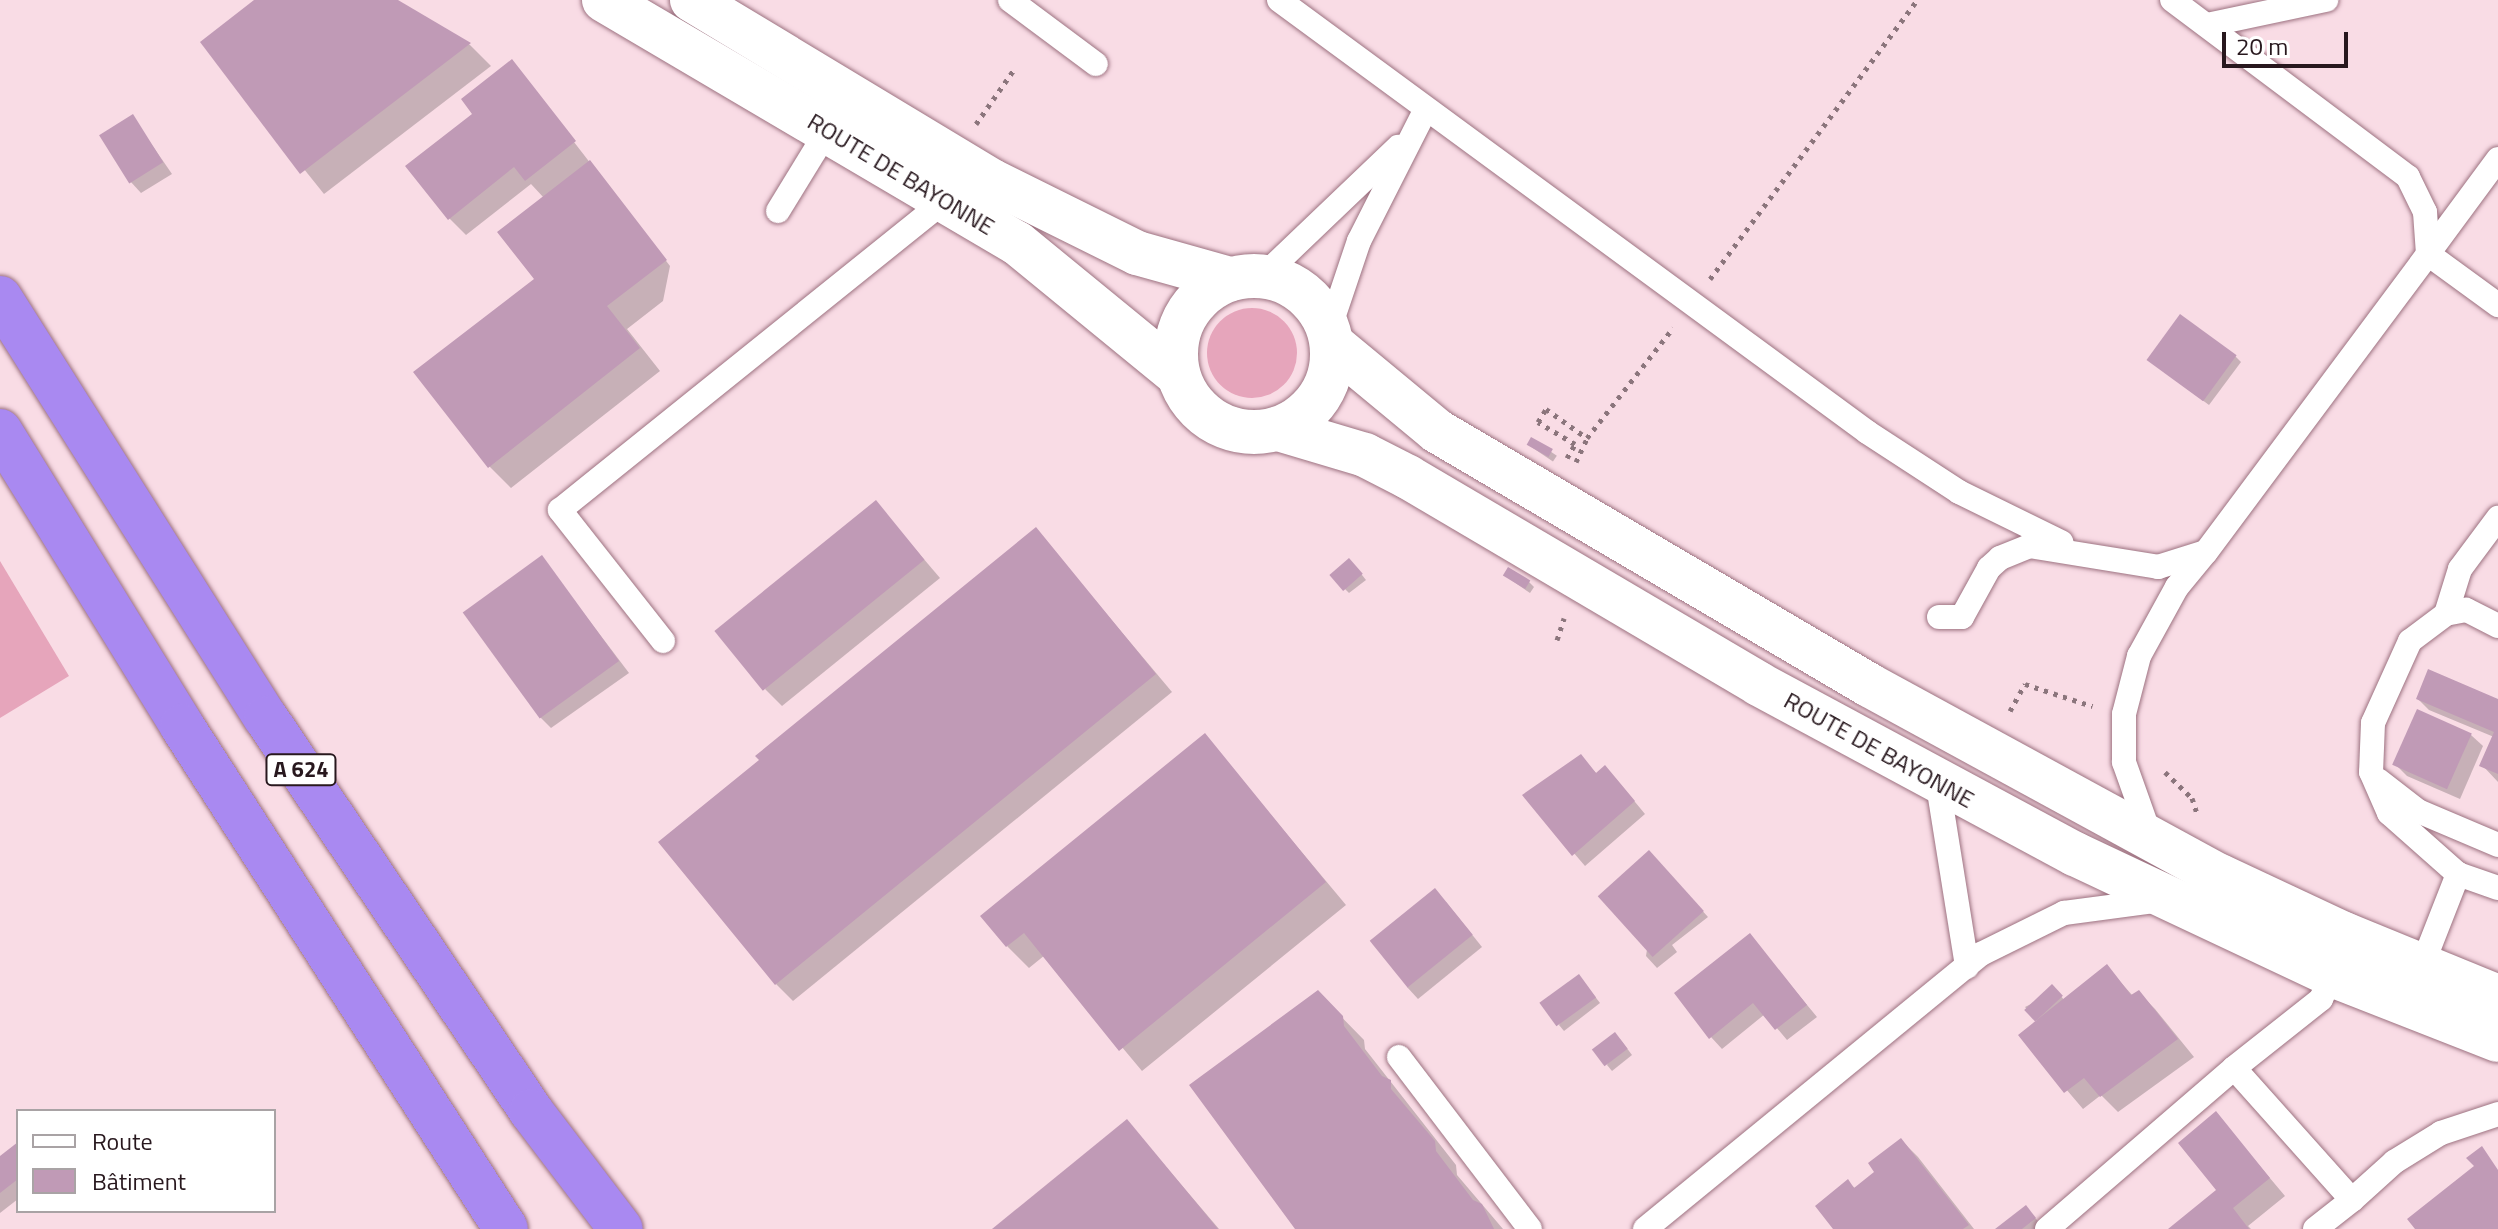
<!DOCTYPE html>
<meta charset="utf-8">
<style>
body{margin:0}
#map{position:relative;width:2498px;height:1229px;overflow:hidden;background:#f9dce5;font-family:"Titillium Web",sans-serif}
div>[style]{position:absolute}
.green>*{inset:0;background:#e6a5bb}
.round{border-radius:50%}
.shadow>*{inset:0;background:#0003;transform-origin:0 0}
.building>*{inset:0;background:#c09ab6;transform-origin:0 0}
.path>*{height:5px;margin-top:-2.5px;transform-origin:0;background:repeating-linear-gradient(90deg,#8b757c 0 4px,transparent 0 10px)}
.roads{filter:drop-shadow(0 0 2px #9d7281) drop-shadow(0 0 2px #9d7281)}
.lane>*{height:24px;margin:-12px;padding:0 12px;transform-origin:12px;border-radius:12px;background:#fff}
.secondary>*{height:44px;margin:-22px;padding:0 22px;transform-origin:22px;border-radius:22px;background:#fff}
.secondary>.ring{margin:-22px;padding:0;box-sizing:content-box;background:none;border:44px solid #fff;border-radius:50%}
.highway>*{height:44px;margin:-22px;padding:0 22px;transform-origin:22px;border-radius:22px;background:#a989f1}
span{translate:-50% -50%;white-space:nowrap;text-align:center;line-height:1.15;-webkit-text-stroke:6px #fff;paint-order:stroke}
.shield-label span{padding:2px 6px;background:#fff;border:2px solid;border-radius:6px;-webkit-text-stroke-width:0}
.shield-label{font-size:22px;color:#28181e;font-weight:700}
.street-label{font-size:24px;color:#28181e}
.legend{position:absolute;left:16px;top:1109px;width:260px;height:104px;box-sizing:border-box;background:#fff;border:2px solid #a9a3a5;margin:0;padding:10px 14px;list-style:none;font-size:24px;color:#28181e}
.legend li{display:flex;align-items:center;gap:16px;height:40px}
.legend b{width:40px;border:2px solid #a9a3a5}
.scale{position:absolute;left:2222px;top:32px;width:126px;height:36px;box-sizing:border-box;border:4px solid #28181e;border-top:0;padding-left:10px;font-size:24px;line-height:28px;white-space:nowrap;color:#28181e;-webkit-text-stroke:6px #fff;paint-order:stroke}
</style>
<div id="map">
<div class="green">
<div class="round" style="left:1207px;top:308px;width:90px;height:90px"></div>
<div style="clip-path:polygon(0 561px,69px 676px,0 718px)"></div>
</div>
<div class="shadow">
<div style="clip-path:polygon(257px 0,394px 0,470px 45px,491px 66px,324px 194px,203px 43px)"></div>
<div style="clip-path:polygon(512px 62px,670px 266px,663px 301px,627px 329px,660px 371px,511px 488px,489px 466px,537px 279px,544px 198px,531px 184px,466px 235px,449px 218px,475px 114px)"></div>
<div style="clip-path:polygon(132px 116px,172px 174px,141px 193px,130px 181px)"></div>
<div style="clip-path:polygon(2235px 356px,2241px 362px,2209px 405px,2155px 365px)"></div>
<div style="left:1532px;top:439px;width:30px;height:7px;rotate:34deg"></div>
<div style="clip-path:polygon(876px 503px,940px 578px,782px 706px,765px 689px)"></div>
<div style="clip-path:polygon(1036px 530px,1172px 692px,793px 1001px,776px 984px)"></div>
<div style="clip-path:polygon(542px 558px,629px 673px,551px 728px,540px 717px)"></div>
<div style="clip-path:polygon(1354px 565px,1366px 580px,1349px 593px,1344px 588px)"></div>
<div style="clip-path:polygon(1511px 580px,1529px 582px,1534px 587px,1530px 593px)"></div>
<div style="clip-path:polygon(2418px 699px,2498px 701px,2498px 782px,2482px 765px,2494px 737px,2429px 710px)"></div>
<div style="clip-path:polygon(2418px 712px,2471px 735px,2483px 746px,2460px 799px,2407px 776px,2396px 765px)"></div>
<div style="clip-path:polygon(1205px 736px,1346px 905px,1142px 1071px,1045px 955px,1029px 968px,1007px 946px)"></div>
<div style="clip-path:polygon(1580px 756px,1597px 774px,1616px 779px,1645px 814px,1585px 866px,1525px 796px)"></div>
<div style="clip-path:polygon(1660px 864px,1708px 917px,1672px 945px,1677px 952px,1657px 968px,1646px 956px)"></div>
<div style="clip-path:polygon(1446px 902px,1482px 947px,1418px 999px,1407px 987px)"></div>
<div style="clip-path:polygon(1750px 936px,1817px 1017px,1787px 1040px,1765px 1014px,1722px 1049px,1711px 1037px)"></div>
<div style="clip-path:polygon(2106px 966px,2133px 996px,2138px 992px,2155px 1009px,2194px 1057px,2118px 1112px,2101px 1095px,2083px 1109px,2020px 1035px,2038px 1022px,2025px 1007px,2057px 991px,2064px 1000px)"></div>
<div style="clip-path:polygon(1584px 982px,1600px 1003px,1564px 1031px,1559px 1025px)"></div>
<div style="clip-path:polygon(1318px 993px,1364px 1040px,1365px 1049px,1456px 1165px,1457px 1175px,1503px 1229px,1298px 1229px)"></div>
<div style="clip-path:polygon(1620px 1039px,1632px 1055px,1612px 1071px,1607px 1065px)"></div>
<div style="clip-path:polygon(2216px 1114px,2285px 1196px,2248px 1226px,2251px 1229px,2171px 1229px,2219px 1191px)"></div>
<div style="clip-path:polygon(1127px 1121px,1219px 1229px,995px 1229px)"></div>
<div style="clip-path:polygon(1901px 1140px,1918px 1157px,1974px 1229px,1835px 1229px,1848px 1182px,1856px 1189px,1877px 1173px)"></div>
<div style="clip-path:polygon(18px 1145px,18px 1199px,0 1213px,0 1159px)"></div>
<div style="clip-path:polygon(2025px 1208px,2046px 1229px,1999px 1229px)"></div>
</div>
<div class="building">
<div style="clip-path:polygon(254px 0,398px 0,471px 43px,300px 174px,200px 42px)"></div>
<div style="clip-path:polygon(512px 59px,576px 141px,525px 181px,514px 167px,448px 220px,405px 166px,472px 114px,461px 99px)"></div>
<div style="left:133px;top:114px;width:57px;height:40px;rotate:58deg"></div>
<div style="clip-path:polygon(590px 160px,667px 260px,607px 306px,640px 348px,488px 468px,413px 372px,534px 279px,497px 232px)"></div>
<div style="left:2180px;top:314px;width:70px;height:57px;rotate:36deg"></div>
<div style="left:1531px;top:437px;width:25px;height:9px;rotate:29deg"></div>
<div style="left:876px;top:500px;width:77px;height:208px;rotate:51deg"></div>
<div style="clip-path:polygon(1036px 527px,1156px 674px,775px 985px,658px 842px,759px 760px,755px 756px)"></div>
<div style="left:542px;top:555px;width:131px;height:98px;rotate:54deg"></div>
<div style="left:1349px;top:558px;width:21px;height:26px;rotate:49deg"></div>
<div style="left:1508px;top:567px;width:26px;height:10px;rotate:31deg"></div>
<div style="clip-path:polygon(2428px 669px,2498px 699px,2498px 774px,2479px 766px,2494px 732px,2416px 699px)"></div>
<div style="left:2417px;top:709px;width:60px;height:61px;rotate:24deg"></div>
<div style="clip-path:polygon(1205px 733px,1326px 882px,1119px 1051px,1024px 933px,1006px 947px,980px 916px)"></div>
<div style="clip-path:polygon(1581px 754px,1596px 773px,1605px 765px,1635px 801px,1572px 856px,1522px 795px)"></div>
<div style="left:1649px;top:850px;width:82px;height:69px;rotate:48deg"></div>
<div style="left:1435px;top:888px;width:60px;height:84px;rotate:51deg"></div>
<div style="clip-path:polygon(1750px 933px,1807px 1005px,1775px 1030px,1753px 1003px,1709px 1039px,1674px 993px)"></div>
<div style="clip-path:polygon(2107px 964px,2131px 995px,2139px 990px,2178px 1039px,2100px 1097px,2084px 1078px,2064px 1093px,2018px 1035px)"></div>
<div style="left:1579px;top:974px;width:29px;height:49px;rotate:54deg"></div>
<div style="left:2052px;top:984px;width:16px;height:38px;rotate:47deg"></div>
<div style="clip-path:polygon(1318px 990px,1343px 1016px,1344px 1026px,1382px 1076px,1391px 1080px,1391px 1089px,1435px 1141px,1436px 1151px,1473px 1200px,1482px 1204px,1494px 1229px,1295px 1229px,1189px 1085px)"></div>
<div style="left:1615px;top:1032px;width:21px;height:29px;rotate:53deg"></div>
<div style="clip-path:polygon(2216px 1111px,2270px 1178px,2233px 1208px,2249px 1229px,2168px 1229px,2216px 1190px,2178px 1143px)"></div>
<div style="clip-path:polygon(1127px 1119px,1218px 1229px,992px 1229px)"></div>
<div style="clip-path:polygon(1901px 1138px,1969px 1225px,1963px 1229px,1833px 1229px,1815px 1206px,1848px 1179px,1854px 1188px,1874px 1172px,1868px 1163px)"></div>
<div style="clip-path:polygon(18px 1142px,18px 1179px,0 1193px,0 1156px)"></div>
<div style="clip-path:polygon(2482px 1146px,2498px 1170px,2498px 1229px,2415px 1229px,2407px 1219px,2474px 1166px,2466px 1158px)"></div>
<div style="clip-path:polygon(2026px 1205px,2036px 1218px,2022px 1229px,1995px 1229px)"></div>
</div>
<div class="path">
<div style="left:976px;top:124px;width:68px;rotate:-55.1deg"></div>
<div style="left:1710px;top:279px;width:347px;rotate:-53.4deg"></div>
<div style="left:1567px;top:458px;width:16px;rotate:-60deg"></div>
<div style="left:1575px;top:444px;width:43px;rotate:-149.3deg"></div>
<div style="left:1538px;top:422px;width:15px;rotate:-58deg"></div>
<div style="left:1546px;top:409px;width:50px;rotate:35.3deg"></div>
<div style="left:1576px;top:462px;width:26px;rotate:-65deg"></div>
<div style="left:1587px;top:438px;width:140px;rotate:-52deg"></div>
<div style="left:1557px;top:640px;width:23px;rotate:-72deg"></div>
<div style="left:2010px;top:711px;width:31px;rotate:-61deg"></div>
<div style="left:2025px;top:684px;width:71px;rotate:18.2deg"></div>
<div style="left:2165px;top:772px;width:37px;rotate:44deg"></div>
<div style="left:2192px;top:798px;width:16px;rotate:72deg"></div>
</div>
<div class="roads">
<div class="lane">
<div style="left:1010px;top:0;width:107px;rotate:36.7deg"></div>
<div style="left:1279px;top:0;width:730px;rotate:36.3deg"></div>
<div style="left:1867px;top:432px;width:110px;rotate:33.1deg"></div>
<div style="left:1959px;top:492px;width:114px;rotate:26.1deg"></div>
<div style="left:2207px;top:25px;width:122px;rotate:-11.9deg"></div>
<div style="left:2498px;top:159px;width:118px;rotate:126.4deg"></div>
<div style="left:2428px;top:254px;width:87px;rotate:36.1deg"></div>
<div style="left:778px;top:211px;width:94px;rotate:-58.5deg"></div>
<div style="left:1263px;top:276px;width:187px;rotate:-43.7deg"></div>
<div style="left:1329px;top:330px;width:94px;rotate:-71.4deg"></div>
<div style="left:1359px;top:241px;width:148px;rotate:-63.1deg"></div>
<div style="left:2446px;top:614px;width:47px;rotate:-72.7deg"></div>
<div style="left:2460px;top:569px;width:64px;rotate:-53.3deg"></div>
<div style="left:1939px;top:617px;width:23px"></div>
<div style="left:1962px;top:617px;width:56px;rotate:-61.1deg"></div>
<div style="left:1989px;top:568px;width:15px;rotate:-42deg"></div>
<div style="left:2000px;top:558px;width:31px;rotate:-22deg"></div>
<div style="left:2029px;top:546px;width:131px;rotate:9.2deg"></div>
<div style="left:2158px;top:567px;width:50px;rotate:-17.4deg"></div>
<div style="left:2206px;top:552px;width:372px;rotate:-53.3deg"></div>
<div style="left:2428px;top:254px;width:42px;rotate:-94.1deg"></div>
<div style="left:2425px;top:212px;width:39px;rotate:-116deg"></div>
<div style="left:2408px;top:177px;width:295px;rotate:-143.1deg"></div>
<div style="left:2498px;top:626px;width:36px;rotate:-153deg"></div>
<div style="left:2466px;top:610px;width:20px;rotate:169deg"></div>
<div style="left:2446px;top:614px;width:45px;rotate:143.1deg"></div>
<div style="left:2410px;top:641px;width:90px;rotate:114.3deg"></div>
<div style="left:2373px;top:723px;width:49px;rotate:92.3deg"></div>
<div style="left:2371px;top:772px;width:45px;rotate:66.3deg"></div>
<div style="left:2389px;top:813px;width:92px;rotate:41.5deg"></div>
<div style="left:2458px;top:874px;width:42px;rotate:19.3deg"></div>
<div style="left:663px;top:641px;width:167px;rotate:-128.2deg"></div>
<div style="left:560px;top:510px;width:493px;rotate:-38.8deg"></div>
<div style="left:2378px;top:780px;width:51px;rotate:37.8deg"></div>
<div style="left:2418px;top:811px;width:87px;rotate:23deg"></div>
<div style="left:1938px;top:785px;width:184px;rotate:80.9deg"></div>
<div style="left:2151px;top:838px;width:81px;rotate:-109.6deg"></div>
<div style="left:2124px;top:762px;width:48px;rotate:-90deg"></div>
<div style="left:2124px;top:714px;width:60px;rotate:-75.5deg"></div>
<div style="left:2139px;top:656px;width:79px;rotate:-61.2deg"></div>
<div style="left:2177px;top:587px;width:44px;rotate:-50.5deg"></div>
<div style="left:2418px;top:976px;width:110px;rotate:-68.6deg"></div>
<div style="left:1399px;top:1057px;width:216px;rotate:52.7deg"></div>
<div style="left:2352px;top:1200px;width:57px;rotate:-42.1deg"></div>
<div style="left:2394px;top:1162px;width:55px;rotate:-31.7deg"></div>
<div style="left:2441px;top:1133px;width:60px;rotate:-18.4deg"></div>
<div style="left:1645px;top:1229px;width:434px;rotate:-39.3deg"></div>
<div style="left:1981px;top:954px;width:93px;rotate:-26.3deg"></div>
<div style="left:2064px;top:913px;width:100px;rotate:-7.5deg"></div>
<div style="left:2047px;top:1229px;width:247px;rotate:-40.7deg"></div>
<div style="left:2315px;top:1229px;width:47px;rotate:-38.1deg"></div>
<div style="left:2352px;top:1200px;width:177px;rotate:-131.8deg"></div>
<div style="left:2234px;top:1068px;width:111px;rotate:-38.4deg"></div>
<div style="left:2321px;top:999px;width:26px;rotate:-65deg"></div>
</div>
<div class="secondary">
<div style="left:604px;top:0;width:479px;rotate:30.5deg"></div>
<div style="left:1017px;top:243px;width:208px;rotate:39.3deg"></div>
<div style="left:692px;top:0;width:350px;rotate:31.1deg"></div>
<div style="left:992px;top:181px;width:162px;rotate:26.4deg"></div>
<div style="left:1137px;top:253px;width:97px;rotate:15.6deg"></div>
<div class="ring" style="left:1176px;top:276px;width:112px;height:112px"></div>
<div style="left:1332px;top:344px;width:136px;rotate:39.6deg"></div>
<div style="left:1437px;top:431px;width:501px;rotate:30.45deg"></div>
<div style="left:1869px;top:685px;width:400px;rotate:28.6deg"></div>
<div style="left:2220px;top:876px;width:137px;rotate:25.1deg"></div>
<div style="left:2344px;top:934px;width:166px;rotate:22.2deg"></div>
<div style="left:1278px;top:429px;width:91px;rotate:16.6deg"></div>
<div style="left:1365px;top:455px;width:48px;rotate:27.1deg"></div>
<div style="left:1408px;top:477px;width:407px;rotate:30.5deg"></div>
<div style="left:1759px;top:684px;width:359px;rotate:28.3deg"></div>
<div style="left:2075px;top:854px;width:284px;rotate:25.2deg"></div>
<div style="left:2332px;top:975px;width:178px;rotate:21.4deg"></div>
</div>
<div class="highway">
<div style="left:0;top:298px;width:497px;rotate:57.7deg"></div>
<div style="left:266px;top:718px;width:474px;rotate:56deg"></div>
<div style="left:531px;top:1111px;width:148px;rotate:52.7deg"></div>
<div style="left:0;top:431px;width:347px;rotate:58.3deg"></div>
<div style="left:182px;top:726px;width:598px;rotate:57.21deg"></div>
</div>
</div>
<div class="shield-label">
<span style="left:301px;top:770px">A 624</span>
</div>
<div class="street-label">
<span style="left:901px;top:174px;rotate:31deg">ROUTE DE BAYONNE</span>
<span style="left:1879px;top:750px;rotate:29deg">ROUTE DE BAYONNE</span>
</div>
<ul class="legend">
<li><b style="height:10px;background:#fff"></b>Route</li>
<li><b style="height:22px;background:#c09ab6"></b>Bâtiment</li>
</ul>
<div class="scale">20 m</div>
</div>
